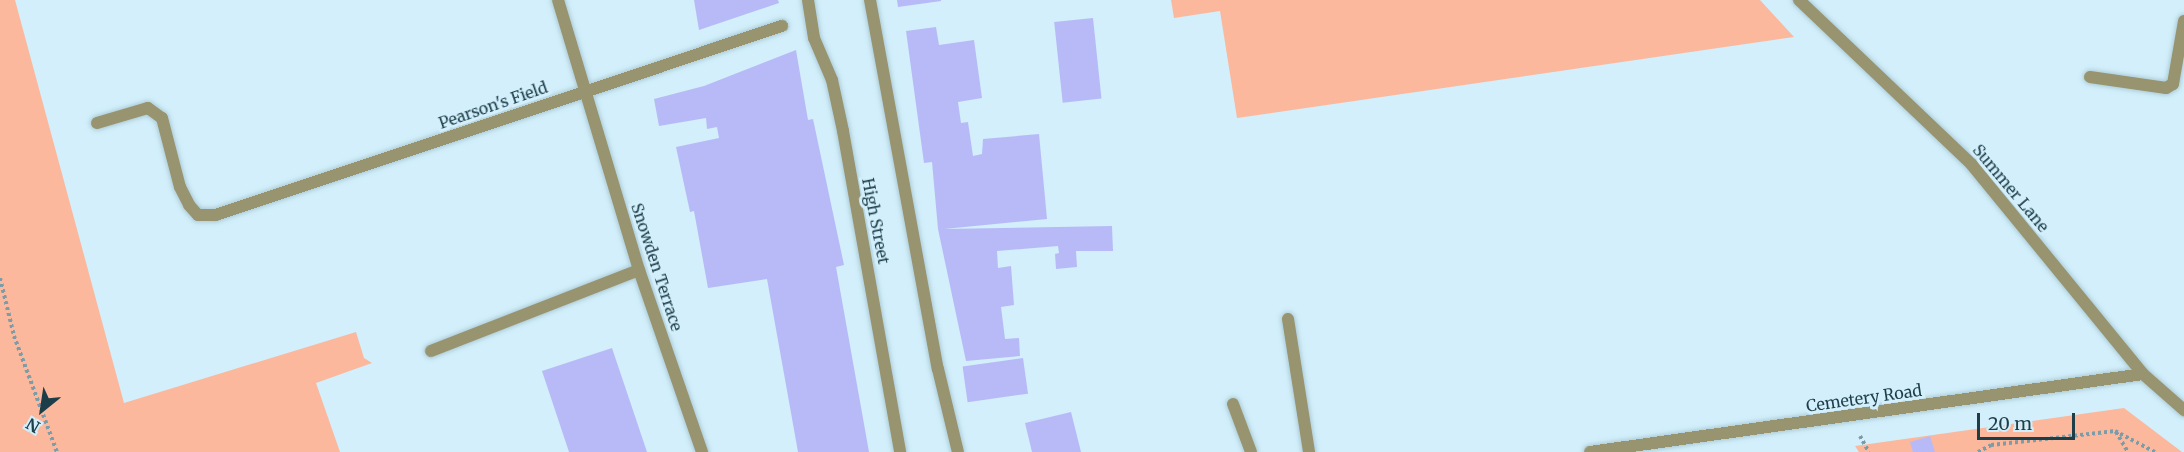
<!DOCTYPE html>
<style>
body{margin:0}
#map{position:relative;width:2184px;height:452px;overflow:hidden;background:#d2effb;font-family:Merriweather,serif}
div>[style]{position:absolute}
.green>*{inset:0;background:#fbb89d}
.building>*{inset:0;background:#b8baf7;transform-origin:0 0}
.path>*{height:4px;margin-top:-2px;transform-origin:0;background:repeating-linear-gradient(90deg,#7d9ca8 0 3px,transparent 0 6px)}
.roads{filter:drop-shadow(0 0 2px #aeccd7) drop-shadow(0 0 2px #aeccd7)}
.service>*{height:12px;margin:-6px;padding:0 6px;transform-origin:6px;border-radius:6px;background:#97946f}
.pedestrian>*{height:12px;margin:-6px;padding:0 6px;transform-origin:6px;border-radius:6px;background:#97946f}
.minor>*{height:12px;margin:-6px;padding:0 6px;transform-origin:6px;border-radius:6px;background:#97946f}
.tertiary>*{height:12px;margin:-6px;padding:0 6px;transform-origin:6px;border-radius:6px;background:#97946f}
span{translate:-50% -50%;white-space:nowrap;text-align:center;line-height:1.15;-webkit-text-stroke:6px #d2effb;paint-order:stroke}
.street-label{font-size:16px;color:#1d3e49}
.north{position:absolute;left:12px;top:380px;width:60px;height:60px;-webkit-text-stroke:4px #d2effb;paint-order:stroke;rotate:210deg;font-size:16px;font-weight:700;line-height:24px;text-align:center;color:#1d3e49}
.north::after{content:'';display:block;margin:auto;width:21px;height:27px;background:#1d3e49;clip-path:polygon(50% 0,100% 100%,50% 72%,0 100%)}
.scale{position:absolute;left:1977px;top:413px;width:98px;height:27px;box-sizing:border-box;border:3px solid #1d3e49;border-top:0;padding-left:8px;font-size:18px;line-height:21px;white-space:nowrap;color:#1d3e49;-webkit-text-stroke:4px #d2effb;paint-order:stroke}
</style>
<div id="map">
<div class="green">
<div style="clip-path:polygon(0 0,15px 0,124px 403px,356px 332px,364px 358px,372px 363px,316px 383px,340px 452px,0 452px)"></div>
<div style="clip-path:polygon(1171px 0,1760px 0,1794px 37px,1237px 118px,1220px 11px,1174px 18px)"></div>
<div style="clip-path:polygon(2124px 408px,2182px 452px,1859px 452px,1855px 446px)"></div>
</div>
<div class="building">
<div style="clip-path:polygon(694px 0,778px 0,779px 3px,699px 30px)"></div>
<div style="clip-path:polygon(897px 0,941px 0,941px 1px,898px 7px)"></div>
<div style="left:1093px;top:18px;width:81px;height:39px;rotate:84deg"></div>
<div style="clip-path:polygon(936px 27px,939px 45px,974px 40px,982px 98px,958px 102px,961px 123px,968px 122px,973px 156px,982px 154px,983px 139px,1039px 134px,1047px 219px,944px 229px,1112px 226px,1113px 251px,1076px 251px,1077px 267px,1056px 269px,1055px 254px,1059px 253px,1058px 246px,997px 251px,998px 268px,1011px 266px,1014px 305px,1001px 307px,1005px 339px,1019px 338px,1020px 356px,966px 361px,938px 229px,932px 162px,924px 163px,906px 31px)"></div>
<div style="clip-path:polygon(796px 50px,808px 120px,813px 119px,844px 265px,836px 267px,869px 452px,798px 452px,767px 279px,708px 288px,694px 211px,690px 212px,676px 147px,719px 138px,717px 127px,707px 129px,706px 118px,659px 126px,654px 99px,704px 86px)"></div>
<div style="clip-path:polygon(612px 348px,647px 452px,569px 452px,542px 371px)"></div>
<div style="left:1023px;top:358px;width:36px;height:61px;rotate:82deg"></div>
<div style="clip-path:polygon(1071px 412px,1081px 452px,1032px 452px,1025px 423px)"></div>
<div style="clip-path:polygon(1930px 436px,1935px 452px,1913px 452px,1910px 442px)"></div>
</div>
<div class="path">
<div style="left:0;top:278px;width:60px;rotate:76.4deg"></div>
<div style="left:14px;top:336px;width:124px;rotate:69.7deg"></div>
<div style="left:2116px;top:432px;width:23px;rotate:59deg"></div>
<div style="left:1860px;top:436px;width:18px;rotate:61deg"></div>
<div style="left:1978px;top:452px;width:15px;rotate:-28deg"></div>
<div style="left:1991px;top:445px;width:125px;rotate:-6.4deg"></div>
<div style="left:2115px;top:431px;width:45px;rotate:27.7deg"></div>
</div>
<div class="roads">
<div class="service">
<div style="left:2090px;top:77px;width:77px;rotate:8.2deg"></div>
<div style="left:2166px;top:88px;width:8px;rotate:-30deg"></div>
<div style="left:2173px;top:84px;width:64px;rotate:-80.1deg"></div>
<div style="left:97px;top:123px;width:53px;rotate:-16.4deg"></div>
<div style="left:148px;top:108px;width:17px;rotate:36deg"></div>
<div style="left:162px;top:118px;width:71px;rotate:75.4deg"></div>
<div style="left:180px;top:187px;width:20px;rotate:63deg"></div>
<div style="left:189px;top:205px;width:13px;rotate:48deg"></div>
<div style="left:198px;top:215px;width:18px"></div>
<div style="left:1288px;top:319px;width:135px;rotate:81deg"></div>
<div style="left:431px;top:351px;width:223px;rotate:-21.3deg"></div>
<div style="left:1233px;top:404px;width:51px;rotate:69.4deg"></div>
</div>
<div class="pedestrian">
<div style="left:808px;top:0;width:38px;rotate:81deg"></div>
<div style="left:814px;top:38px;width:46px;rotate:66.8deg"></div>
<div style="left:832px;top:80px;width:52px;rotate:77.8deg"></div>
<div style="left:843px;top:131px;width:326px;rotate:79.9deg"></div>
</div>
<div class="minor">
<div style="left:558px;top:0;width:282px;rotate:73.3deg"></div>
<div style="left:639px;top:270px;width:193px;rotate:70.9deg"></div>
<div style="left:216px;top:215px;width:597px;rotate:-18.47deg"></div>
<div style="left:1590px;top:452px;width:558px;rotate:-8.03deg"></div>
</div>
<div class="tertiary">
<div style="left:870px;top:0;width:375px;rotate:79.6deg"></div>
<div style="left:938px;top:369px;width:85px;rotate:76.5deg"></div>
<div style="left:1799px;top:0;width:239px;rotate:43.6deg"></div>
<div style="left:1972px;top:165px;width:270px;rotate:50.7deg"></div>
<div style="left:2143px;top:374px;width:55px;rotate:41.3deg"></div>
</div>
</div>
<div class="street-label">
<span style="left:493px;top:105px;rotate:-19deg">Pearson's Field</span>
<span style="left:2011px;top:188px;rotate:50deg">Summer Lane</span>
<span style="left:876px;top:221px;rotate:79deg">High Street</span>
<span style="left:657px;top:267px;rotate:72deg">Snowden Terrace</span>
<span style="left:1864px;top:398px;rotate:-8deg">Cemetery Road</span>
</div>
<div class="north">N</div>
<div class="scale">20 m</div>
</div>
